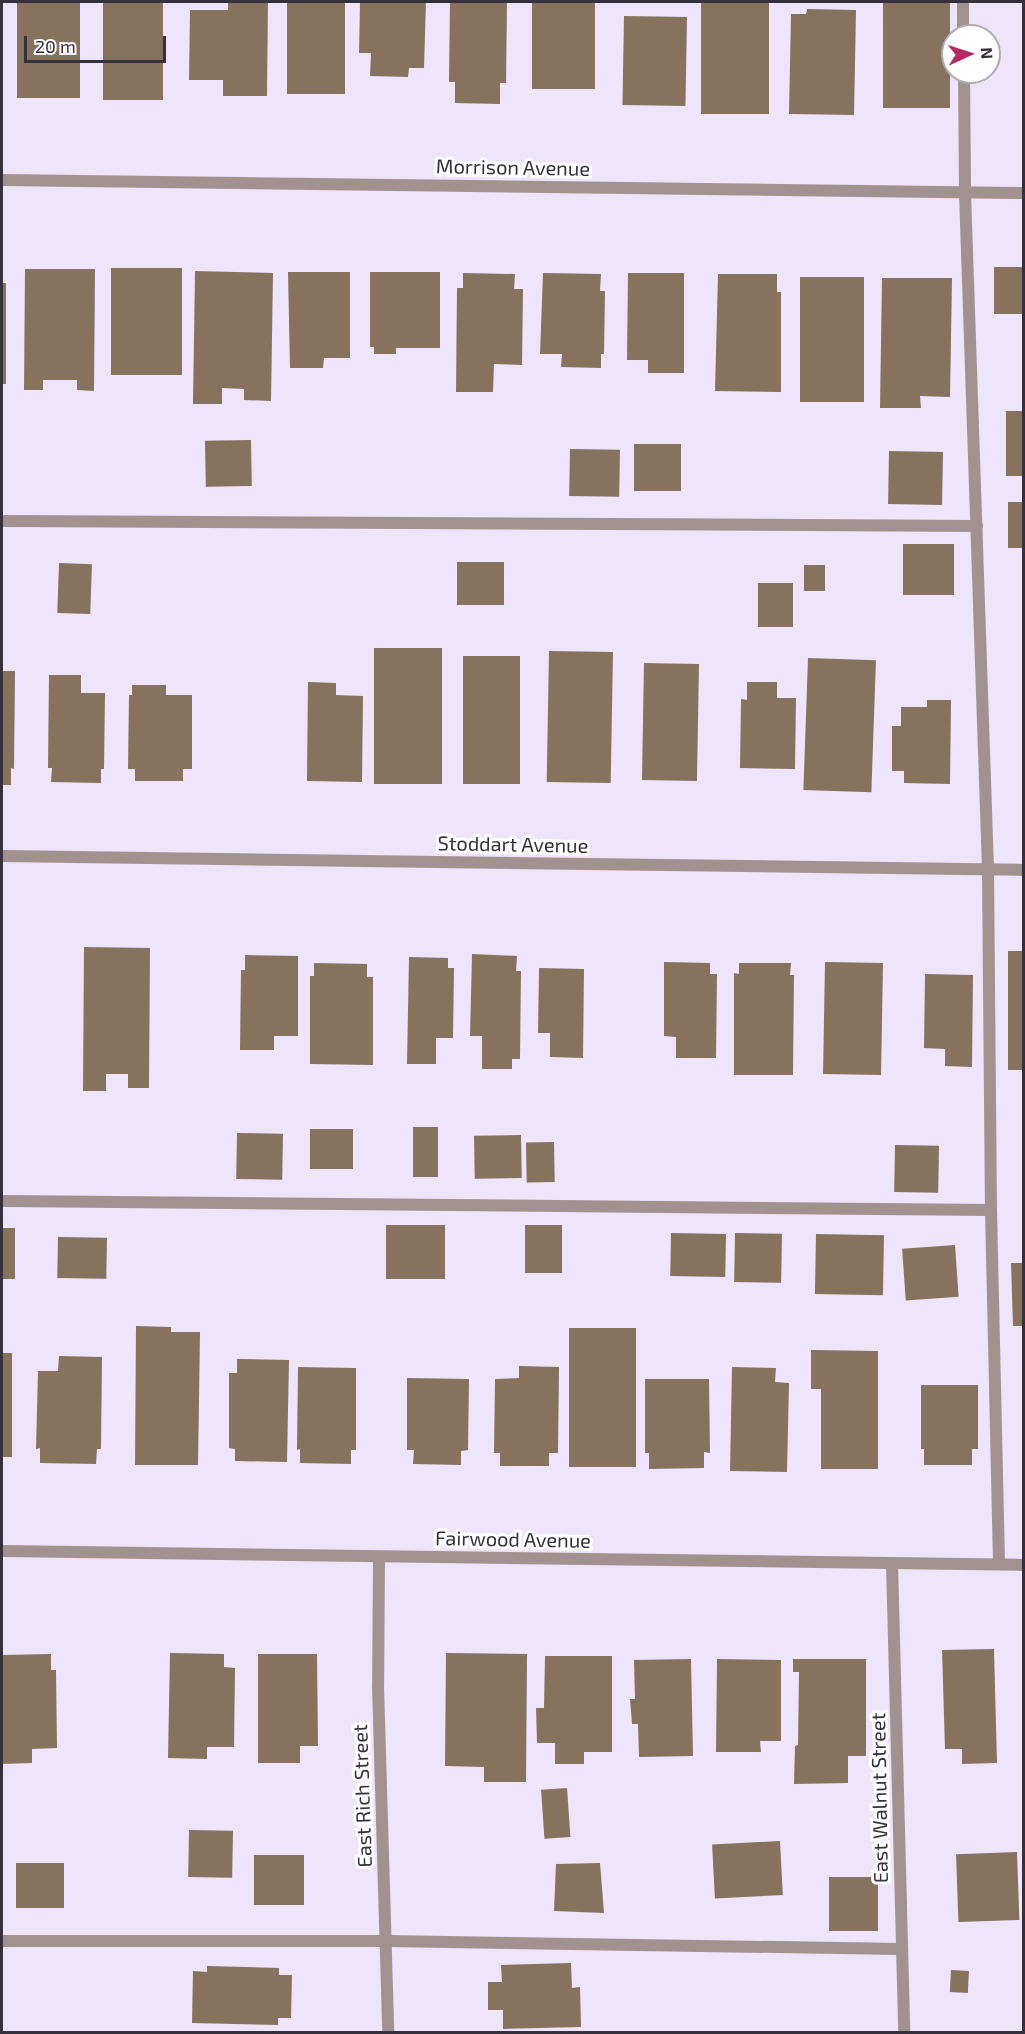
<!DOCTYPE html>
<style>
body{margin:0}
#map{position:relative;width:1025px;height:2034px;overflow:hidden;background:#eee4fb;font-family:"Exo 2",sans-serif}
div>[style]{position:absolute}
.building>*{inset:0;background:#86725d;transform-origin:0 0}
.lane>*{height:12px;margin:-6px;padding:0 6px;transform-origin:6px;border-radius:6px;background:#a1928f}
.street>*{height:12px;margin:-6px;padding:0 6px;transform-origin:6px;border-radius:6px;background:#a1928f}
span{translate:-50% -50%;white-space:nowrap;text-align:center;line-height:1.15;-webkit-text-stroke:6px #fff;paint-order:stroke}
.street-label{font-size:20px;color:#35303b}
.frame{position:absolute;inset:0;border:3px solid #35303b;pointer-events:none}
.north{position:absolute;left:941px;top:24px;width:60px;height:60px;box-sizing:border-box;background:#fff;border:2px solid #aeacb1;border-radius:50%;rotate:87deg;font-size:16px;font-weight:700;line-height:24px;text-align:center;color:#35303b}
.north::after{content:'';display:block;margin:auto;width:21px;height:27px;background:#b42963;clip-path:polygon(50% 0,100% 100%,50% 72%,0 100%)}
.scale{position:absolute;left:24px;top:36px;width:142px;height:27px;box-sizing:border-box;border:3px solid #35303b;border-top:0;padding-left:8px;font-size:18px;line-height:21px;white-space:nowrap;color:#35303b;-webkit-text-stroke:4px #fff;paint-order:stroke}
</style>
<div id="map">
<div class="building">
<div style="left:17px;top:2px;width:63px;height:96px"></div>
<div style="left:103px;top:2px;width:60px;height:98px"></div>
<div style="clip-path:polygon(228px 2px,268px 2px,267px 96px,223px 96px,223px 80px,189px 80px,190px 10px,228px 10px)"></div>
<div style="left:287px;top:2px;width:58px;height:92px"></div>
<div style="clip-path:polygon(360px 2px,426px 2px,424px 68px,409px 68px,408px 77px,370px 76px,371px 53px,359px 53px)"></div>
<div style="clip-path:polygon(450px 2px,507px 2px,506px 83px,500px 83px,500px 104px,455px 103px,455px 82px,449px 82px)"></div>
<div style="left:532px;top:2px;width:63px;height:87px"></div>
<div style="left:701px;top:2px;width:68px;height:112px"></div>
<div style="left:883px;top:2px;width:67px;height:106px"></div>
<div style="clip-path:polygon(807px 9px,856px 10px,854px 115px,789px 114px,791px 14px,806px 14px)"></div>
<div style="left:624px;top:16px;width:63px;height:89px;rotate:1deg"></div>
<div style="left:1024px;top:267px;width:47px;height:30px;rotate:90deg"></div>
<div style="left:111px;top:268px;width:71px;height:107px"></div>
<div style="clip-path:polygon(25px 269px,95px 269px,94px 391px,77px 390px,77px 380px,43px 380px,43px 390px,24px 390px)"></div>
<div style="clip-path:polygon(195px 271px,273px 273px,271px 401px,244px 400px,244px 389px,222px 388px,222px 404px,193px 404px)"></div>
<div style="clip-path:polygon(288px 272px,350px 272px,350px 358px,324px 358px,323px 368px,290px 368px)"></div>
<div style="clip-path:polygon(370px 272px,440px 272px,440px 348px,396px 348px,396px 354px,374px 354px,374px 347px,370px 347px)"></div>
<div style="clip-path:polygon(463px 273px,515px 274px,514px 289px,523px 289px,522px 365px,494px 364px,493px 392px,456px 392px,457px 288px,463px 288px)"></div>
<div style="clip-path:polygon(543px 273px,601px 274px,600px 291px,605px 291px,604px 354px,601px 354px,601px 368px,561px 367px,562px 354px,540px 354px)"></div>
<div style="clip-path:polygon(628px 273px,684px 273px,684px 373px,648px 373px,648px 360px,627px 360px)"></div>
<div style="clip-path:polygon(718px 274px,777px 274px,777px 292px,781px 292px,781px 392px,715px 391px)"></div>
<div style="left:800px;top:277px;width:64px;height:125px"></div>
<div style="clip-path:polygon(882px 278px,952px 278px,950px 397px,920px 396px,921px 408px,880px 408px)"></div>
<div style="left:2px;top:283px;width:4px;height:101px"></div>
<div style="left:1006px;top:411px;width:18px;height:65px"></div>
<div style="left:251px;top:440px;width:46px;height:46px;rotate:89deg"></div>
<div style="left:681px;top:444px;width:47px;height:47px;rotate:90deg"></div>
<div style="left:570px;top:449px;width:50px;height:47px;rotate:1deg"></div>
<div style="left:889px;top:451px;width:54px;height:53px;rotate:1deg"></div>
<div style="left:1008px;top:502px;width:16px;height:46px"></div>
<div style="left:903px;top:544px;width:51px;height:51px"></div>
<div style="left:457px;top:562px;width:47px;height:43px"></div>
<div style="left:59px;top:563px;width:33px;height:50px;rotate:2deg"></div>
<div style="left:825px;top:565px;width:26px;height:21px;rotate:90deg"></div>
<div style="left:758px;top:583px;width:35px;height:44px"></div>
<div style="left:374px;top:648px;width:68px;height:136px"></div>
<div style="left:549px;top:651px;width:64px;height:131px;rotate:1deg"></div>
<div style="left:463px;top:656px;width:57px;height:128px"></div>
<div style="left:808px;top:658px;width:68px;height:132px;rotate:2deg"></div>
<div style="left:644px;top:663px;width:55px;height:117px;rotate:1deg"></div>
<div style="clip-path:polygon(2px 671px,15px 671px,14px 769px,11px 768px,11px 785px,2px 785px)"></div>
<div style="clip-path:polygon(49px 675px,81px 675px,81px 693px,105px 693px,104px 769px,101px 769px,101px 783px,51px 782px,52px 768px,48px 768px)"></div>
<div style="clip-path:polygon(308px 682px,336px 683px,336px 695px,363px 696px,362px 782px,307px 781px)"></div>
<div style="clip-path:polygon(747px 682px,777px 682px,777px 698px,796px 698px,795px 769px,740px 768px,741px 699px,747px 700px)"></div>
<div style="clip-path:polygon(132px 685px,166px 685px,166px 695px,192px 695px,192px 769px,183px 769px,183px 781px,135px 781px,135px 769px,128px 769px,129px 695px,132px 695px)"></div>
<div style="clip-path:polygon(927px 700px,951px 700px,950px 784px,904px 783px,904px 771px,892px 771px,892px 726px,901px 726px,901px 707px,927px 707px)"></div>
<div style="clip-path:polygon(84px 947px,150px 948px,149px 1088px,128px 1088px,128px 1074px,106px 1074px,106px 1091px,83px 1091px)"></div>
<div style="left:1024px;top:951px;width:119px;height:16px;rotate:90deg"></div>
<div style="clip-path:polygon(472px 954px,517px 956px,516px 971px,521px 971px,520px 1059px,512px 1059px,512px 1069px,482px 1069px,482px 1036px,470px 1036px)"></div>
<div style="clip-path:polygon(245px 955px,298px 956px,298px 1036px,274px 1036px,274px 1050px,240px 1050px,241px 970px,245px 970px)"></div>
<div style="clip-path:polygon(409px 957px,448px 958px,448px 968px,454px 968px,453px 1038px,436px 1038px,436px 1064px,407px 1064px)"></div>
<div style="clip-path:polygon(664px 962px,710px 963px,710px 974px,717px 974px,716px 1058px,676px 1058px,676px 1037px,664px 1036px)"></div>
<div style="left:825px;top:962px;width:58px;height:112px;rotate:1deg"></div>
<div style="clip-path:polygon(314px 963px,367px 964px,367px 977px,373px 977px,373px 1065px,310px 1064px,310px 976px,314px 976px)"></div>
<div style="clip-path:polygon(739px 963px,791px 963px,790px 975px,794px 975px,793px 1075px,734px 1075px,734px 973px,739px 974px)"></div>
<div style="clip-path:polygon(539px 968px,584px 969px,583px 1058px,550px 1057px,550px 1033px,538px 1033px)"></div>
<div style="clip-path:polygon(925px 974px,973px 975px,972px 1067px,945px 1066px,945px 1049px,924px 1048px)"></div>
<div style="left:413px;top:1127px;width:25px;height:50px"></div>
<div style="left:310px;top:1129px;width:43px;height:40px"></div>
<div style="left:237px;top:1133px;width:46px;height:46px;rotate:1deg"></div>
<div style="left:521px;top:1135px;width:43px;height:47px;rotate:89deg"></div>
<div style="left:554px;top:1142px;width:40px;height:28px;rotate:89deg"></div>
<div style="left:895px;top:1145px;width:44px;height:47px;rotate:1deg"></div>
<div style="left:386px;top:1225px;width:59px;height:54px"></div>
<div style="left:525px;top:1225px;width:37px;height:48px"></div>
<div style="left:2px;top:1228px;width:13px;height:51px"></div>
<div style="left:671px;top:1233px;width:55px;height:43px;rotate:1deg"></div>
<div style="left:735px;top:1233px;width:47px;height:49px;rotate:1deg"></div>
<div style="left:816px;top:1234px;width:68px;height:60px;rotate:1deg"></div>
<div style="left:58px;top:1237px;width:49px;height:41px;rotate:1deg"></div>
<div style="left:955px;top:1245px;width:52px;height:53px;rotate:86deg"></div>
<div style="clip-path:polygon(1011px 1263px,1024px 1263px,1024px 1326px,1013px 1326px)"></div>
<div style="clip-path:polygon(136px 1326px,171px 1327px,171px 1332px,200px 1332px,198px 1465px,135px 1465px)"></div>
<div style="left:636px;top:1328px;width:139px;height:67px;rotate:90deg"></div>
<div style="clip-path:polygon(811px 1350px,878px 1351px,878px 1469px,821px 1469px,821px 1389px,811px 1389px)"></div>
<div style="left:2px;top:1353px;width:10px;height:104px"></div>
<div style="clip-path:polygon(59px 1356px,102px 1357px,101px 1449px,97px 1449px,96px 1464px,40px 1463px,40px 1448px,36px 1449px,38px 1371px,58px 1371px)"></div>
<div style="clip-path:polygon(237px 1359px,289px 1360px,287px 1462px,235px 1461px,235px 1449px,229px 1448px,229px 1373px,237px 1373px)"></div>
<div style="clip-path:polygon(519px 1366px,559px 1367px,558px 1453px,549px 1453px,549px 1466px,500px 1466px,500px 1453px,494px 1453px,495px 1379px,519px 1378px)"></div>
<div style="clip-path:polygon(298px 1367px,356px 1368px,356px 1450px,351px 1450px,351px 1464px,300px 1463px,300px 1449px,297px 1450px)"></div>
<div style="clip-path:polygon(732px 1367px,776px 1368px,775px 1382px,789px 1383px,787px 1472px,730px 1471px)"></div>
<div style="clip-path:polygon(407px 1378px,469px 1379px,468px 1450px,461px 1451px,461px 1465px,413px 1464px,414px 1450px,407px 1450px)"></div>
<div style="clip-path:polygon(645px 1379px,709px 1379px,710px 1453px,704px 1452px,704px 1468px,649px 1469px,649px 1453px,645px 1453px)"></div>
<div style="clip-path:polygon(921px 1385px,978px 1385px,978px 1449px,972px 1449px,972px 1465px,924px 1465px,924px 1449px,921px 1449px)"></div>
<div style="clip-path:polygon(994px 1649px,997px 1763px,962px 1764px,962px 1749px,945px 1749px,942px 1650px)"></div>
<div style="clip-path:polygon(170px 1653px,224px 1654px,224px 1667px,235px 1668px,234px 1747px,207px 1747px,207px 1759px,168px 1758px)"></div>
<div style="clip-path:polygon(446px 1653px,527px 1654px,526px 1782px,484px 1782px,484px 1767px,445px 1766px)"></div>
<div style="clip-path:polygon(51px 1654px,51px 1670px,56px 1670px,57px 1748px,32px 1749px,32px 1763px,2px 1764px,2px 1655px)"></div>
<div style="clip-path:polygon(258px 1654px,317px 1654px,318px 1746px,300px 1746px,300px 1763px,258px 1763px)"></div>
<div style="clip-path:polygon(545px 1656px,612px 1656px,612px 1752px,584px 1752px,584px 1764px,555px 1764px,555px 1743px,537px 1743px,536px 1708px,544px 1708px)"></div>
<div style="clip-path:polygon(691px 1659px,693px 1756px,639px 1757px,638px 1724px,632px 1724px,630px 1699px,635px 1699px,634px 1660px)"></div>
<div style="clip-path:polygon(717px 1659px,781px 1660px,781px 1741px,760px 1741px,761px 1752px,716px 1752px)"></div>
<div style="clip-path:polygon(793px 1659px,866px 1659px,866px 1756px,848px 1756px,848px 1783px,794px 1784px,795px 1746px,798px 1745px,799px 1672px,793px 1672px)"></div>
<div style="left:567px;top:1788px;width:49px;height:26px;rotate:86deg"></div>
<div style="left:189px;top:1830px;width:44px;height:47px;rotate:1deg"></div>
<div style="left:780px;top:1841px;width:54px;height:68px;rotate:87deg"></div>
<div style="left:1017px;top:1852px;width:68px;height:61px;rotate:88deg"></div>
<div style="left:254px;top:1855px;width:50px;height:50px"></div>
<div style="left:16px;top:1863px;width:48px;height:45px"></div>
<div style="clip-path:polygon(600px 1863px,604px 1913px,554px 1911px,556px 1864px)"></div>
<div style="left:829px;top:1877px;width:49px;height:54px"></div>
<div style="clip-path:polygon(571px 1963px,572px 1988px,580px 1987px,581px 2027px,503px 2029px,503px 2010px,488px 2010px,488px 1982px,502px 1982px,501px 1965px)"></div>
<div style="clip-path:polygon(207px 1966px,279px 1968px,279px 1975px,292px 1975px,291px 2018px,278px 2018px,278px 2025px,192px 2023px,193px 1971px,207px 1972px)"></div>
<div style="left:951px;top:1970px;width:18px;height:22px;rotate:3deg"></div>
</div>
<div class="lane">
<div style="left:963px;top:2px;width:34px;rotate:90deg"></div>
<div style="left:964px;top:72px;width:121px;rotate:89.5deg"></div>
<div style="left:965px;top:193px;width:677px;rotate:88.05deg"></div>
<div style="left:988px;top:870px;width:340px;rotate:89.5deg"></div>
<div style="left:991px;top:1210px;width:354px;rotate:88.7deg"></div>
<div style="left:2px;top:521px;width:975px;rotate:0.29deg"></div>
<div style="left:2px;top:1201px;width:989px;rotate:0.52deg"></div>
<div style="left:892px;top:1563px;width:469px;rotate:88.5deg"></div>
<div style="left:2px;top:1941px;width:383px"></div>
<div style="left:385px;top:1941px;width:517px;rotate:0.89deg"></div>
</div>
<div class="street">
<div style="left:2px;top:180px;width:1022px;rotate:0.73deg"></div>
<div style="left:2px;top:856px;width:1022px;rotate:0.78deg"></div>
<div style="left:2px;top:1551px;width:1022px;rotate:0.78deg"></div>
<div style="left:379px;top:1557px;width:129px;rotate:90.4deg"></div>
<div style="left:378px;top:1686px;width:346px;rotate:88.3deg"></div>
</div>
<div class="street-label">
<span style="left:513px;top:167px;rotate:1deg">Morrison Avenue</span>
<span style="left:513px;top:844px;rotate:1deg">Stoddart Avenue</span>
<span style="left:513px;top:1539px;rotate:1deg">Fairwood Avenue</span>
<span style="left:362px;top:1796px;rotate:-92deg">East Rich Street</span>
<span style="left:879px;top:1798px;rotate:-91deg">East Walnut Street</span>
</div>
<div class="frame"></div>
<div class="north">N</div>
<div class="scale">20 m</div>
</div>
